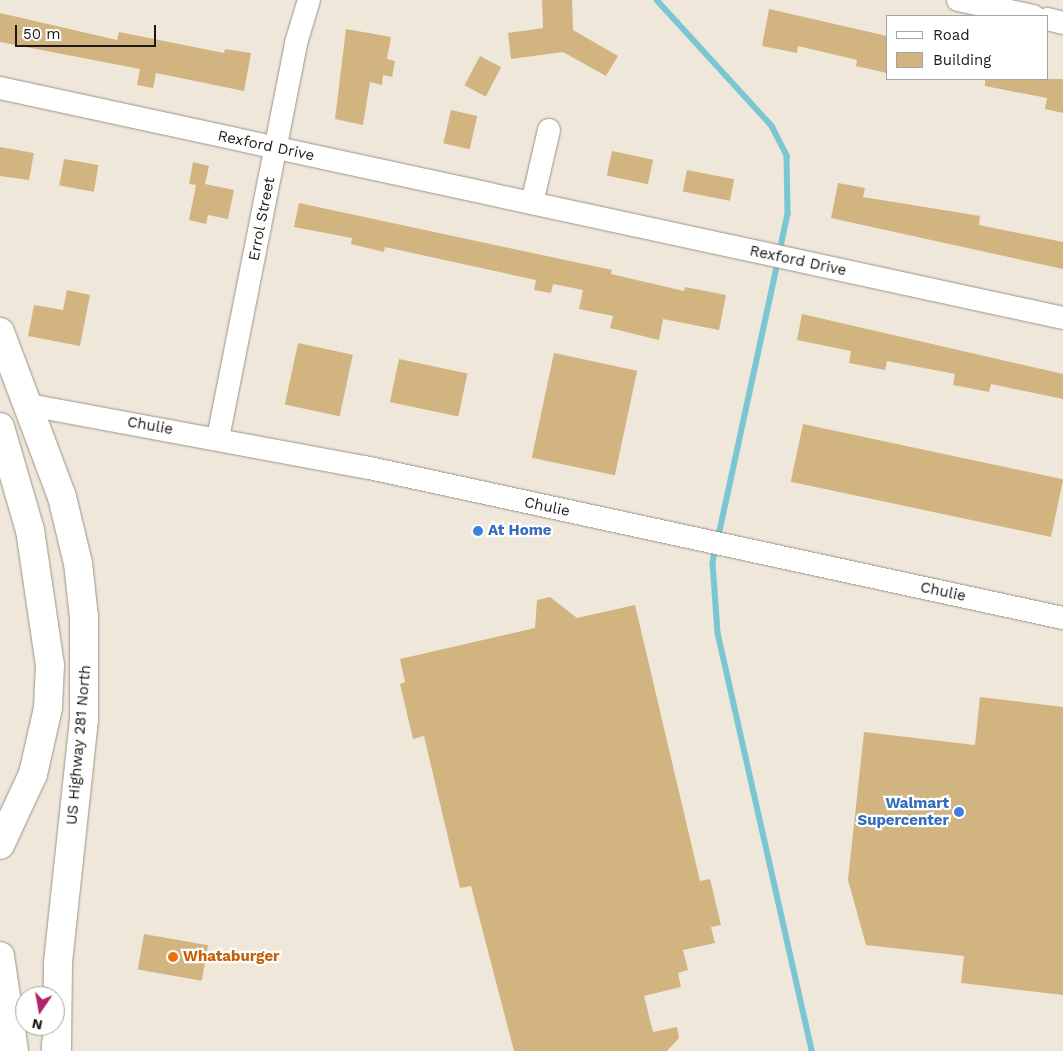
<!DOCTYPE html>
<style>
body{margin:0}
#map{position:relative;width:1063px;height:1051px;overflow:hidden;background:#efe7da;font-family:"Work Sans",sans-serif}
div>[style]{position:absolute}
.stream>*{height:5.5px;margin:-2.75px;padding:0 2.75px;transform-origin:2.75px;border-radius:2.75px;background:#7bc6d3}
.building>*{inset:0;background:#d2b480;transform-origin:0 0}
.roads{filter:drop-shadow(0 0 1px #9b9387) drop-shadow(0 0 1px #9b9387)}
.minor>*{height:22px;margin:-11px;padding:0 11px;transform-origin:11px;border-radius:11px;background:#fff}
.major>*{height:28px;margin:-14px;padding:0 14px;transform-origin:14px;border-radius:14px;background:#fff}
.highway>*{height:28px;margin:-14px;padding:0 14px;transform-origin:14px;border-radius:14px;background:#fff}
.dots>*{width:14px;height:14px;translate:-50% -50%;box-sizing:border-box;border:2px solid #fff;border-radius:50%}
span{translate:-50% -50%;white-space:nowrap;text-align:center;line-height:1.15;-webkit-text-stroke:4.5px #fff;paint-order:stroke}
.street-label{font-size:15px;color:#1d1a15}
.shop-label{font-size:15px;color:#366cbe;font-weight:700}
.left{translate:0 -50%;text-align:left}
.right{translate:-100% -50%;text-align:right}
.food-label{font-size:15px;color:#c56008;font-weight:700}
.legend{position:absolute;left:886px;top:15px;width:162px;height:65px;box-sizing:border-box;background:#fff;border:1px solid #a5a3a1;margin:0;padding:6px 9px;list-style:none;font-size:15px;color:#1d1a15}
.legend li{display:flex;align-items:center;gap:10px;height:25px}
.legend b{width:25px;border:1px solid #a5a3a1}
.north{position:absolute;left:15px;top:986px;width:50px;height:50px;box-sizing:border-box;background:#fff;border:1px solid #a5a3a1;border-radius:50%;rotate:192deg;font-size:14px;font-weight:700;line-height:20px;text-align:center;color:#1d1a15}
.north::after{content:'';display:block;margin:auto;width:18px;height:22px;background:#ad256a;clip-path:polygon(50% 0,100% 100%,50% 72%,0 100%)}
.scale{position:absolute;left:15px;top:25px;width:141px;height:22px;box-sizing:border-box;border:2px solid #1d1a15;border-top:0;padding-left:6px;font-size:15px;line-height:18px;white-space:nowrap;color:#1d1a15;-webkit-text-stroke:4px #fff;paint-order:stroke}
</style>
<div id="map">
<div class="stream">
<div style="left:657px;top:0;width:171px;rotate:47.6deg"></div>
<div style="left:772px;top:126px;width:34px;rotate:63deg"></div>
<div style="left:787px;top:156px;width:58px;rotate:89deg"></div>
<div style="left:788px;top:214px;width:39px;rotate:102deg"></div>
<div style="left:718px;top:538px;width:283px;rotate:-77.8deg"></div>
<div style="left:716px;top:547px;width:16px;rotate:101deg"></div>
<div style="left:713px;top:563px;width:70px;rotate:85.9deg"></div>
<div style="left:718px;top:633px;width:428px;rotate:77.3deg"></div>
</div>
<div class="building">
<div style="clip-path:polygon(542px 0,572px 0,573px 30px,618px 56px,606px 76px,563px 52px,511px 59px,508px 33px,543px 28px)"></div>
<div style="clip-path:polygon(769px 9px,887px 36px,887px 73px,856px 66px,857px 60px,798px 46px,797px 53px,762px 46px)"></div>
<div style="clip-path:polygon(0 13px,117px 40px,119px 32px,224px 53px,225px 49px,251px 53px,244px 91px,156px 73px,153px 88px,137px 85px,140px 69px,0 42px)"></div>
<div style="clip-path:polygon(346px 29px,391px 37px,387px 59px,395px 61px,392px 77px,383px 75px,382px 85px,370px 82px,363px 125px,335px 119px)"></div>
<div style="left:480px;top:56px;width:24px;height:33px;rotate:28deg"></div>
<div style="clip-path:polygon(985px 79px,1063px 79px,1063px 113px,1045px 109px,1047px 98px,985px 86px)"></div>
<div style="left:451px;top:110px;width:27px;height:34px;rotate:13deg"></div>
<div style="clip-path:polygon(0 147px,34px 153px,29px 180px,0 176px)"></div>
<div style="left:612px;top:151px;width:42px;height:25px;rotate:12deg"></div>
<div style="left:64px;top:159px;width:35px;height:27px;rotate:10deg"></div>
<div style="clip-path:polygon(193px 162px,209px 166px,205px 184px,234px 190px,228px 219px,208px 215px,206px 224px,189px 220px,196px 185px,189px 184px)"></div>
<div style="left:687px;top:170px;width:48px;height:22px;rotate:11deg"></div>
<div style="clip-path:polygon(838px 183px,865px 188px,863px 197px,980px 216px,979px 225px,1063px 242px,1063px 269px,831px 218px)"></div>
<div style="clip-path:polygon(299px 203px,612px 270px,611px 274px,684px 291px,685px 287px,726px 295px,719px 330px,663px 319px,659px 340px,610px 328px,613px 316px,579px 309px,583px 290px,553px 284px,551px 293px,534px 290px,536px 280px,385px 247px,384px 252px,351px 244px,352px 238px,294px 227px)"></div>
<div style="clip-path:polygon(67px 290px,90px 295px,80px 346px,28px 336px,34px 305px,63px 310px)"></div>
<div style="clip-path:polygon(802px 314px,1063px 374px,1063px 399px,991px 384px,989px 392px,953px 385px,955px 374px,887px 361px,885px 370px,849px 363px,851px 351px,797px 340px)"></div>
<div style="left:298px;top:343px;width:56px;height:63px;rotate:12deg"></div>
<div style="left:554px;top:353px;width:85px;height:107px;rotate:12deg"></div>
<div style="left:399px;top:359px;width:70px;height:44px;rotate:12deg"></div>
<div style="left:803px;top:424px;width:266px;height:59px;rotate:12deg"></div>
<div style="clip-path:polygon(550px 597px,577px 618px,635px 605px,700px 881px,710px 879px,721px 925px,711px 927px,715px 943px,683px 950px,688px 970px,678px 973px,681px 987px,644px 996px,653px 1032px,677px 1027px,679px 1038px,667px 1051px,514px 1051px,471px 886px,460px 888px,424px 736px,413px 739px,400px 684px,405px 682px,400px 659px,535px 628px,537px 600px)"></div>
<div style="clip-path:polygon(980px 697px,1063px 707px,1063px 995px,961px 983px,964px 956px,866px 945px,848px 880px,864px 732px,975px 745px)"></div>
<div style="left:144px;top:934px;width:65px;height:36px;rotate:10deg"></div>
</div>
<div class="roads">
<div class="minor">
<div style="left:958px;top:0;width:77px;rotate:12deg"></div>
<div style="left:1047px;top:19px;width:16px;rotate:14deg"></div>
<div style="left:0;top:88px;width:1088px;rotate:12.21deg"></div>
<div style="left:532px;top:203px;width:75px;rotate:-76.9deg"></div>
<div style="left:29px;top:405px;width:342px;rotate:10.5deg"></div>
<div style="left:365px;top:467px;width:714px;rotate:12.21deg"></div>
<div style="left:218px;top:438px;width:403px;rotate:-78.8deg"></div>
<div style="left:296px;top:43px;width:45px;rotate:-73.2deg"></div>
</div>
<div class="major">
<div style="left:0;top:332px;width:176px;rotate:69.4deg"></div>
<div style="left:62px;top:497px;width:68px;rotate:76.4deg"></div>
<div style="left:78px;top:563px;width:54px;rotate:83.7deg"></div>
<div style="left:84px;top:617px;width:102px;rotate:90deg"></div>
<div style="left:84px;top:719px;width:246px;rotate:96.1deg"></div>
<div style="left:58px;top:964px;width:87px;rotate:90.7deg"></div>
<div style="left:0;top:427px;width:107px;rotate:73.8deg"></div>
<div style="left:30px;top:530px;width:136px;rotate:81.6deg"></div>
<div style="left:50px;top:665px;width:43px;rotate:92.7deg"></div>
<div style="left:48px;top:708px;width:68px;rotate:102.8deg"></div>
<div style="left:33px;top:774px;width:78px;rotate:114.9deg"></div>
</div>
<div class="highway">
<div style="left:0;top:956px;width:96px;rotate:81.6deg"></div>
<div style="left:56px;top:1051px;width:7px;rotate:-90deg"></div>
</div>
</div>
<div class="dots">
<div style="left:478px;top:531px;background:#3f7fe0"></div>
<div style="left:959px;top:812px;background:#3f7fe0"></div>
<div style="left:173px;top:957px;background:#e8710a"></div>
</div>
<div class="street-label">
<span style="left:266px;top:146px;rotate:12deg">Rexford Drive</span>
<span style="left:262px;top:219px;rotate:-79deg">Errol Street</span>
<span style="left:798px;top:261px;rotate:12deg">Rexford Drive</span>
<span style="left:150px;top:426px;rotate:10deg">Chulie</span>
<span style="left:547px;top:507px;rotate:12deg">Chulie</span>
<span style="left:943px;top:592px;rotate:12deg">Chulie</span>
<span style="left:79px;top:745px;rotate:-85deg">US Highway 281 North</span>
</div>
<div class="shop-label">
<span class="left" style="left:488px;top:531px">At Home</span>
<span class="right" style="left:949px;top:812px">Walmart<br>Supercenter</span>
</div>
<div class="food-label">
<span class="left" style="left:183px;top:957px">Whataburger</span>
</div>
<ul class="legend">
<li><b style="height:6px;background:#fff"></b>Road</li>
<li><b style="height:14px;background:#d2b480"></b>Building</li>
</ul>
<div class="north">N</div>
<div class="scale">50 m</div>
</div>
